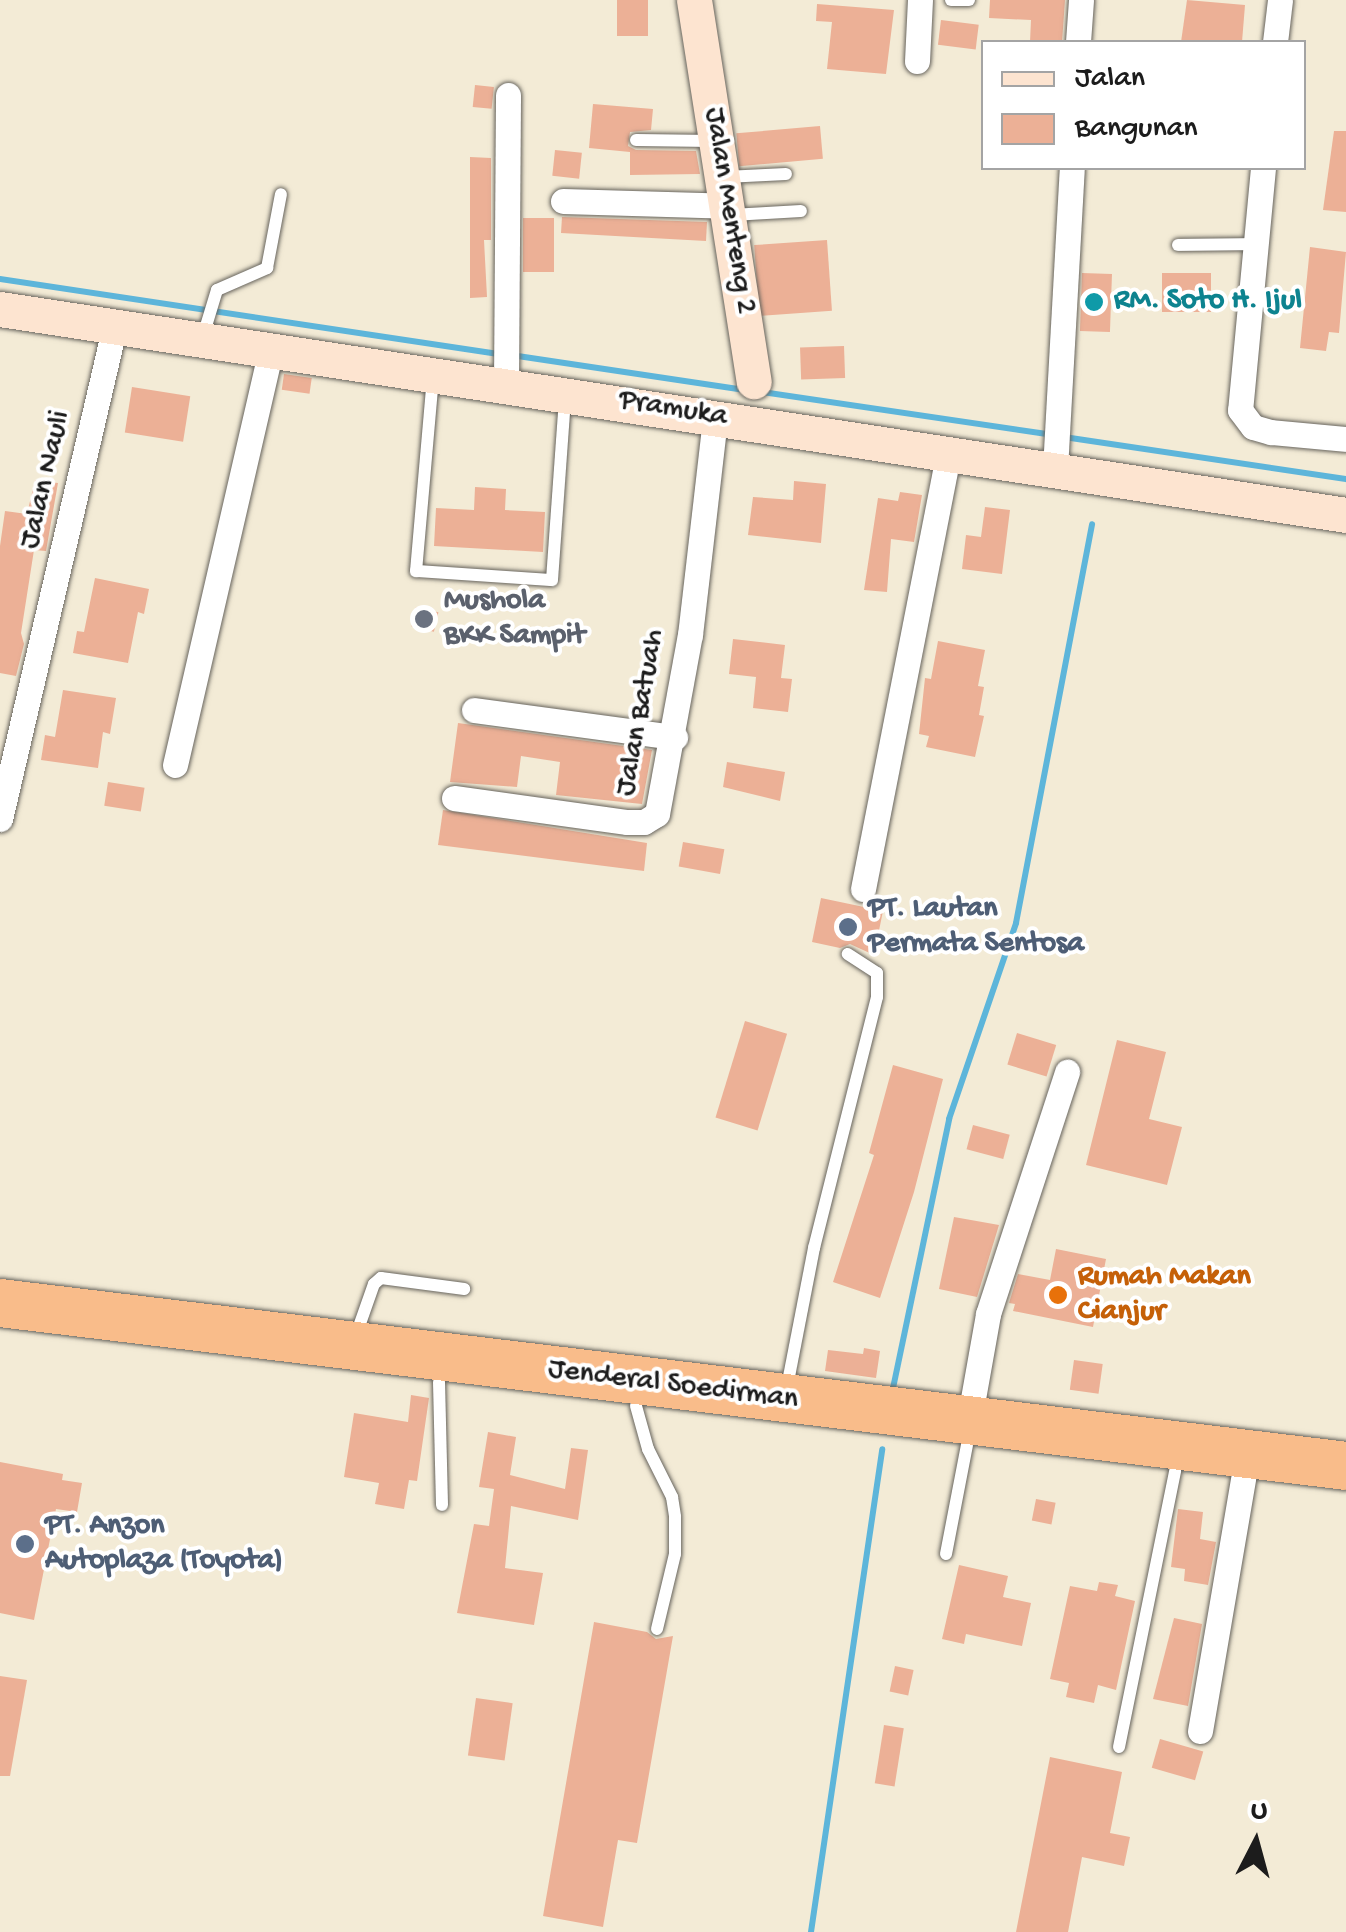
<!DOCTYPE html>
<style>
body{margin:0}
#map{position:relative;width:1346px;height:1932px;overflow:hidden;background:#f3ebd6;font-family:"Gochi Hand",sans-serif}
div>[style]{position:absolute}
.stream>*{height:6px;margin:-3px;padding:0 3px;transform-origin:3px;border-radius:3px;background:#5db5da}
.building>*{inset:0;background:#ecb096;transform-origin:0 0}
.roads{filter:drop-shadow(0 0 2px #67645d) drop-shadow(0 0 2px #67645d)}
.lane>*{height:12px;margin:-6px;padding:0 6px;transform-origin:6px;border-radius:6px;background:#fff}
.street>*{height:25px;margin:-12.5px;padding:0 12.5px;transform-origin:12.5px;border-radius:12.5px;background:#fff}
.secondary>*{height:35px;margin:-17.5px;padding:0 17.5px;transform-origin:17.5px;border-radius:17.5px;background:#fde4d0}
.highway>*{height:48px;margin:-24px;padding:0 24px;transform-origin:24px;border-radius:24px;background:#f9bc8a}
.dots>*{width:28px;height:28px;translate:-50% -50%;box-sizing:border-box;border:5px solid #fff;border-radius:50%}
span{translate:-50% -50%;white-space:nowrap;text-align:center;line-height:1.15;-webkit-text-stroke:8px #fff;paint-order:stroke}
.street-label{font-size:30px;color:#1c1c1c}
.culture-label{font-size:30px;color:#0d838f;font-weight:700}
.left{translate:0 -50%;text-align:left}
.worship-label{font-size:30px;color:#5b616d;font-weight:700}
.service-label{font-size:30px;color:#4e5e75;font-weight:700}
.food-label{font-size:30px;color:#c56008;font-weight:700}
.legend{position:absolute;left:981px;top:40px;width:325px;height:130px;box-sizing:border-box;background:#fff;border:2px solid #a4a4a4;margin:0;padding:12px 18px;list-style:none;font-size:30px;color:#1c1c1c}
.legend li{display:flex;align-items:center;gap:20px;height:50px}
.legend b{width:50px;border:2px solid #a4a4a4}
.north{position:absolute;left:1206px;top:1792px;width:100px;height:100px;-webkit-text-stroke:8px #fff;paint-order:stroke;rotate:6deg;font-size:28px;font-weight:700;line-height:40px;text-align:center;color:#1c1c1c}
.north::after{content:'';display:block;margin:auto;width:35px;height:45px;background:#1c1c1c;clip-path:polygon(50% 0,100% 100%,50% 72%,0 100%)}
</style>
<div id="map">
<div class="stream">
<div style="left:0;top:279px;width:504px;rotate:8.56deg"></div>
<div style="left:511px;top:355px;width:238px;rotate:8.5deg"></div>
<div style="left:762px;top:392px;width:293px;rotate:8.4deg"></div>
<div style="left:1064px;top:437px;width:285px;rotate:8.5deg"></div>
<div style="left:892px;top:1393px;width:280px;rotate:-78.2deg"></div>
<div style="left:949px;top:1119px;width:207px;rotate:-71.1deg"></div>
<div style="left:1016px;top:923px;width:406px;rotate:-79.2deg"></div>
<div style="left:811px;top:1932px;width:488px;rotate:-81.6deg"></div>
</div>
<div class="building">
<div style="left:617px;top:0;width:31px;height:36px"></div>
<div style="clip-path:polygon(990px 0,1065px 0,1062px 42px,1030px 42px,1031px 20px,989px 18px)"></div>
<div style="clip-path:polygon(1187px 0,1245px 5px,1242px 42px,1181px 42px)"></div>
<div style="clip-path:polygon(817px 4px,894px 10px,886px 74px,827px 69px,832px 22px,816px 21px)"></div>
<div style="left:941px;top:20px;width:38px;height:25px;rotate:7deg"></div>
<div style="left:475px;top:85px;width:19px;height:22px;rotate:6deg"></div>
<div style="clip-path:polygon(593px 104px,653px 109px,651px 130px,630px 132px,628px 146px,636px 150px,696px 151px,700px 174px,630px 175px,630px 152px,589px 148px)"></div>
<div style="left:820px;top:126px;width:33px;height:84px;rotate:85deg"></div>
<div style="clip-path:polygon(1334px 131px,1346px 131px,1346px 212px,1323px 210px)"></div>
<div style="left:555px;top:150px;width:27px;height:26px;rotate:6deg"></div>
<div style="clip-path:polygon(470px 157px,491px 158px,491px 240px,484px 240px,487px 297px,470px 298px)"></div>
<div style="clip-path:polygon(562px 217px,707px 222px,706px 241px,561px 233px)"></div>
<div style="left:554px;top:218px;width:54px;height:31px;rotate:90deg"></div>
<div style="left:827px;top:240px;width:71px;height:73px;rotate:86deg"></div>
<div style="clip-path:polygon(1310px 247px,1346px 252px,1339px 333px,1329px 332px,1326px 351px,1300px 348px)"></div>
<div style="left:1082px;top:273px;width:30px;height:58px;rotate:2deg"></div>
<div style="left:1162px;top:273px;width:49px;height:39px"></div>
<div style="left:844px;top:346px;width:32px;height:44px;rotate:88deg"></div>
<div style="left:284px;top:374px;width:28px;height:16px;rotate:8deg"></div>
<div style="left:132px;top:387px;width:59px;height:46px;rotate:9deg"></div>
<div style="clip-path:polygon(35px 480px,58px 483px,46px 551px,34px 550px,21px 633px,24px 644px,16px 676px,0 673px,0 546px,5px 511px,27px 514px)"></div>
<div style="clip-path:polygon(794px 481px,826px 484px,821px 543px,748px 535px,753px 497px,793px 500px)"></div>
<div style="clip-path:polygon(475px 487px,506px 489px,505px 510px,545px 512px,543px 552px,434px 546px,436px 508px,474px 510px)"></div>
<div style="clip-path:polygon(900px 492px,922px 495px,914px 542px,891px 539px,887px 592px,864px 590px,878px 498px,898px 501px)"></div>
<div style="clip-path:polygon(985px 507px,1010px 510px,1002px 574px,962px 569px,966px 535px,981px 537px)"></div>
<div style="clip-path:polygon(95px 578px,149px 589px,144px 614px,138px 612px,128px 663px,73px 653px,77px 631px,84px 632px)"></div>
<div style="left:416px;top:607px;width:23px;height:20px;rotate:13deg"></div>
<div style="clip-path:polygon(733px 639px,785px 645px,781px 678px,792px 679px,788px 712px,753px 708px,756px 677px,729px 674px)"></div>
<div style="clip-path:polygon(938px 641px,985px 650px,978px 686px,984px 687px,979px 715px,984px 716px,975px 757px,926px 747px,929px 736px,919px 734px,925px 678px,931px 679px)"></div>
<div style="clip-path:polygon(63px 690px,116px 698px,110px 734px,103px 732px,98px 768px,41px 760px,45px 735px,55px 737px)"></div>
<div style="clip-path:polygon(458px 723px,652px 750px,642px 804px,556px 795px,560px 762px,521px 756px,517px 787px,450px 782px)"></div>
<div style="clip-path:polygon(727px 762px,785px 772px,780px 801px,723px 787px)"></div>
<div style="left:108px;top:782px;width:37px;height:24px;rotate:9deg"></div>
<div style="clip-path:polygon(443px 810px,647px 843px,644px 871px,438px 845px)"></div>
<div style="left:683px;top:842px;width:42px;height:25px;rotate:10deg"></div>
<div style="clip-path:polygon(821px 898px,883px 911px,874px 955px,850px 944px,840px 948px,812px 942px)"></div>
<div style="left:745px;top:1021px;width:44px;height:101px;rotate:17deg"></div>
<div style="left:1017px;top:1033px;width:41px;height:33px;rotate:17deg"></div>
<div style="clip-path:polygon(1117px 1040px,1166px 1052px,1149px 1119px,1182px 1127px,1167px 1185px,1086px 1165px)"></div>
<div style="clip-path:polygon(893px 1065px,943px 1079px,914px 1192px,880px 1298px,833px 1282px,874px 1155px,869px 1153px)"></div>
<div style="left:973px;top:1125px;width:38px;height:25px;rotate:15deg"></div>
<div style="clip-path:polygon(954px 1217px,999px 1225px,977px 1297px,939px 1289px)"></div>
<div style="clip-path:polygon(1056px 1249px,1106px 1259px,1093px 1327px,1013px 1311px,1015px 1304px,1009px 1303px,1018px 1274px,1050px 1280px)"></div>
<div style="clip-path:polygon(864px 1348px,880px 1351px,876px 1378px,825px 1371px,828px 1350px,863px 1354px)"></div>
<div style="left:1074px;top:1360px;width:29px;height:30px;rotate:8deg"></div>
<div style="clip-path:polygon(411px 1395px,429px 1398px,417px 1481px,409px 1480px,404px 1509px,375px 1504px,379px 1483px,344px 1477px,354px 1413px,408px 1422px)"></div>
<div style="clip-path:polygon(488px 1432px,516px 1437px,510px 1475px,565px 1489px,571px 1448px,588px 1450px,578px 1520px,511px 1506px,505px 1568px,543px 1573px,534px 1625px,457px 1613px,474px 1524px,489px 1526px,494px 1489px,479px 1487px)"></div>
<div style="clip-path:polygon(0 1462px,63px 1474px,62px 1480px,82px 1483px,77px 1512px,56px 1509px,34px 1620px,0 1613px)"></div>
<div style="left:1036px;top:1499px;width:20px;height:22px;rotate:11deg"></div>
<div style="clip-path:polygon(1178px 1509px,1203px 1512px,1200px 1539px,1216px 1542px,1208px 1585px,1184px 1581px,1185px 1569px,1171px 1567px)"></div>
<div style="clip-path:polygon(959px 1565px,1008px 1576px,1003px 1597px,1031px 1603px,1022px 1646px,966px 1634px,964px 1644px,942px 1639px)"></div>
<div style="clip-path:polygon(1099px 1582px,1118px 1585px,1115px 1596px,1135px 1601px,1116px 1690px,1098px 1685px,1094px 1703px,1066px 1697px,1069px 1683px,1050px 1679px,1070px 1586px,1097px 1591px)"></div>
<div style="clip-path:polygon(1174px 1618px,1202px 1624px,1188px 1706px,1153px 1699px)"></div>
<div style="clip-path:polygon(594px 1622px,647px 1632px,656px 1639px,673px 1636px,637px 1843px,618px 1840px,603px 1927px,543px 1916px)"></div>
<div style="left:895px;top:1666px;width:19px;height:26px;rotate:12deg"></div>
<div style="clip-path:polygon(0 1676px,27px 1680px,10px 1776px,0 1776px)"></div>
<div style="left:476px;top:1698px;width:37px;height:58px;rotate:8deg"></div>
<div style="left:884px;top:1725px;width:20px;height:59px;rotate:9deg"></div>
<div style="left:1160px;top:1739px;width:45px;height:30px;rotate:16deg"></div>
<div style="clip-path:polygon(1050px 1757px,1122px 1772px,1110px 1833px,1130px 1837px,1124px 1866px,1082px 1857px,1068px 1932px,1016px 1932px)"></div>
</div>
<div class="roads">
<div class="lane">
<div style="left:951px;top:0;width:18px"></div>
<div style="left:636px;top:140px;width:77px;rotate:0.7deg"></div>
<div style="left:725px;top:177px;width:61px;rotate:-2.8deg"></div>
<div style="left:732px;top:215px;width:69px;rotate:-3.3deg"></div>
<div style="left:1178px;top:245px;width:77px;rotate:-0.7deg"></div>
<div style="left:203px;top:336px;width:48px;rotate:-73.1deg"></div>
<div style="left:217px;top:290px;width:55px;rotate:-23.7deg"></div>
<div style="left:267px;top:268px;width:75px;rotate:-79.3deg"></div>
<div style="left:433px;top:377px;width:195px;rotate:95deg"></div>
<div style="left:416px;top:571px;width:136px;rotate:3.8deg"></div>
<div style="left:552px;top:580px;width:183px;rotate:-85.9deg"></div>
<div style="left:356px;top:1335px;width:54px;rotate:-70.6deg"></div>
<div style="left:374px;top:1284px;width:9px;rotate:-41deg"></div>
<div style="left:381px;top:1278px;width:84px;rotate:7.5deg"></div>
<div style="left:439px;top:1382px;width:123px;rotate:88.6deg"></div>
<div style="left:786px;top:1392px;width:147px;rotate:-79deg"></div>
<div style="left:814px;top:1248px;width:259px;rotate:-75.9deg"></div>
<div style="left:877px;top:997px;width:24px;rotate:-90deg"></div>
<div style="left:877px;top:973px;width:35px;rotate:-147deg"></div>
<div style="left:636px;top:1406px;width:45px;rotate:74.4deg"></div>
<div style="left:648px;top:1449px;width:54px;rotate:63.4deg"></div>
<div style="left:672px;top:1497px;width:20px;rotate:81deg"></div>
<div style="left:675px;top:1517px;width:37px;rotate:90deg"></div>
<div style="left:675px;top:1554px;width:77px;rotate:103.5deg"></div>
<div style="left:946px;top:1554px;width:111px;rotate:-79.1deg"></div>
<div style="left:1119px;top:1747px;width:282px;rotate:-78.5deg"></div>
</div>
<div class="street">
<div style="left:1078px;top:42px;width:42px;rotate:-85.9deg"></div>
<div style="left:1275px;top:42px;width:42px;rotate:-83.2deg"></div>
<div style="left:917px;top:61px;width:61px;rotate:-87.2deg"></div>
<div style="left:1263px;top:168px;width:243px;rotate:95.4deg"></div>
<div style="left:1240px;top:410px;width:21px;rotate:53deg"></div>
<div style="left:1253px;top:427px;width:19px;rotate:16deg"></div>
<div style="left:1271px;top:432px;width:75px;rotate:5.3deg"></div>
<div style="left:563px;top:201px;width:164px;rotate:1.7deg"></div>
<div style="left:506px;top:385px;width:290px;rotate:-89.6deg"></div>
<div style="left:1055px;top:469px;width:301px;rotate:-86.8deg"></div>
<div style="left:474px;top:710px;width:203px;rotate:7.7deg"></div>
<div style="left:175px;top:765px;width:423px;rotate:-77deg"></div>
<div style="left:454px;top:798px;width:175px;rotate:7.9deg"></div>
<div style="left:627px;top:822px;width:17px"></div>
<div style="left:644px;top:822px;width:15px;rotate:-32deg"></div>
<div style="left:657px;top:814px;width:182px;rotate:-79.6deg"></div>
<div style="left:690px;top:635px;width:218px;rotate:-83.4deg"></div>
<div style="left:0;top:819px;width:503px;rotate:-76.9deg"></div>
<div style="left:863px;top:889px;width:443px;rotate:-78.9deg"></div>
<div style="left:969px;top:1421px;width:109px;rotate:-79.9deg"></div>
<div style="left:988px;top:1314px;width:255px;rotate:-71.9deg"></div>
<div style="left:1200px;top:1731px;width:256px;rotate:-80.3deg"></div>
</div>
<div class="secondary">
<div style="left:694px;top:0;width:386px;rotate:81.1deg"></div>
<div style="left:0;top:309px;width:1362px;rotate:8.7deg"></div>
</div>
<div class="highway">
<div style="left:0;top:1303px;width:1356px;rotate:6.9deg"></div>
</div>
</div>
<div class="dots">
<div style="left:1094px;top:302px;background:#0f9aa8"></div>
<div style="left:424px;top:619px;background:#6b7280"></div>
<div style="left:848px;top:927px;background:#5c6f8a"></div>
<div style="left:1058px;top:1295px;background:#e8710a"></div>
<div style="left:25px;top:1544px;background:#5c6f8a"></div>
</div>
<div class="street-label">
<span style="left:728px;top:211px;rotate:81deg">Jalan Menteng 2</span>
<span style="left:673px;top:410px;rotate:9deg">Pramuka</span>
<span style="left:47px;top:480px;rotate:-77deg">Jalan Nauli</span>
<span style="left:642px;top:713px;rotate:-80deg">Jalan Batuah</span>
<span style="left:673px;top:1386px;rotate:7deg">Jenderal Soedirman</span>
</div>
<div class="culture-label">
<span class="left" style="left:1114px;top:302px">RM. Soto H. Ijul</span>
</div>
<div class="worship-label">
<span class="left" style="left:444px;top:619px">Mushola<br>BKK Sampit</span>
</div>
<div class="service-label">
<span class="left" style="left:868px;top:927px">PT. Lautan<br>Permata Sentosa</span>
<span class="left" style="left:45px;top:1544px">PT. Anzon<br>Autoplaza (Toyota)</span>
</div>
<div class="food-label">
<span class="left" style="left:1078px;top:1295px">Rumah Makan<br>Cianjur</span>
</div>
<ul class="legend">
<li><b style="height:12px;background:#fde4d0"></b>Jalan</li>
<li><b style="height:28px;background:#ecb096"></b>Bangunan</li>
</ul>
<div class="north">U</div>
</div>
